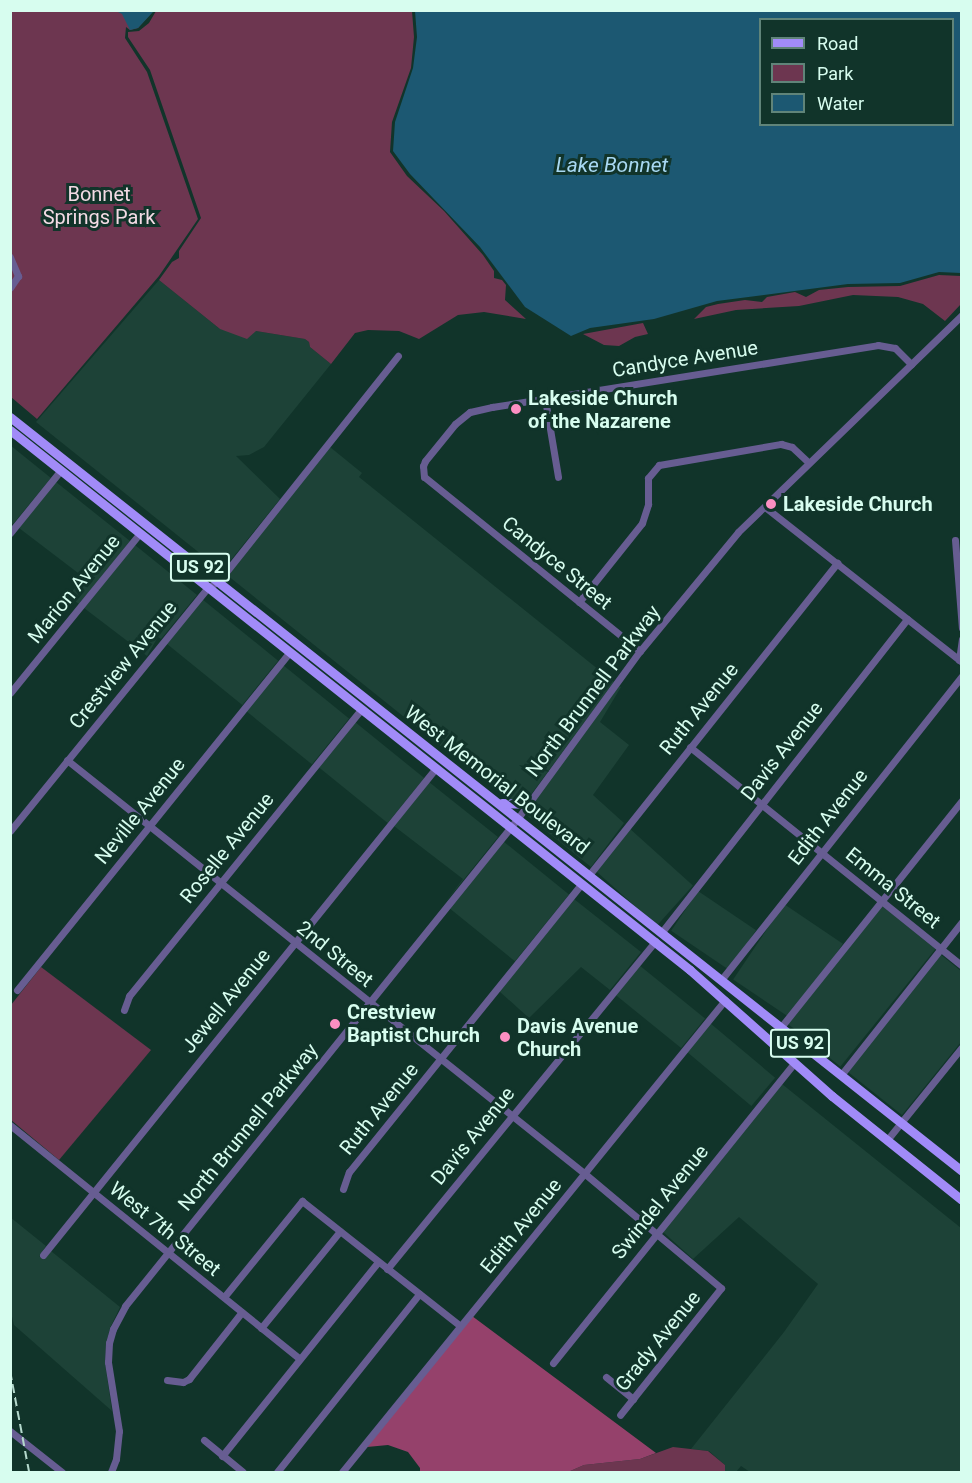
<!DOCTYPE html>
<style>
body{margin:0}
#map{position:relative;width:972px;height:1483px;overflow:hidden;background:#11342a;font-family:Roboto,sans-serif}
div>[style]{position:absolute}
.built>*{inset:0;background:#1d4237;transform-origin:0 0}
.green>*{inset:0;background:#6d3650}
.forest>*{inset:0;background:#95416b}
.water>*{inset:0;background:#1c5872}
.minor>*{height:7px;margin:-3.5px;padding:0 3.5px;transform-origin:3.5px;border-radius:3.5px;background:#675d92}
.major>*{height:9px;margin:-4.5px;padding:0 4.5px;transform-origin:4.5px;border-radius:4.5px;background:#a18bf8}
.rail>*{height:2px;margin-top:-1px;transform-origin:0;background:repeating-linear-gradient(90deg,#b4d9cc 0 9px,transparent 0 13.5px)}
.dots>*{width:16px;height:16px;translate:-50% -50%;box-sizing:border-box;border:3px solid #11342a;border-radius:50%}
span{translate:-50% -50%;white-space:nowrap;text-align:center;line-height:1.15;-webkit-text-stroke:6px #11342a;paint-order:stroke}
.shield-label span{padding:2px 4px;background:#11342a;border:2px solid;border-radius:4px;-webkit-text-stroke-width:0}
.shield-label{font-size:18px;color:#d7fdef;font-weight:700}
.park-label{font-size:20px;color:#f4dbe5}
.street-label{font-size:20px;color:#d7fdef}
.poi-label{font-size:20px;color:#d7fdef;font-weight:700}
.left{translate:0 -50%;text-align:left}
.water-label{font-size:21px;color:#a8d8f2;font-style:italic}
.frame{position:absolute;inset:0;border:12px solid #d7fdef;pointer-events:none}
.legend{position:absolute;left:759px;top:18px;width:195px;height:108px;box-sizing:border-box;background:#11342a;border:2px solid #608479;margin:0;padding:8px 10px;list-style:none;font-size:18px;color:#d7fdef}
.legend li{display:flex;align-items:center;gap:12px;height:30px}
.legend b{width:30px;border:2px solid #608479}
</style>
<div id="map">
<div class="built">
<div style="clip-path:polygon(159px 280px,220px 329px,256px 331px,305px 339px,309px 342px,310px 347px,331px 364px,264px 447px,249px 455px,236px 456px,280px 499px,222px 571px,36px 422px)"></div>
<div style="clip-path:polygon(10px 445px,51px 478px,13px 524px,10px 522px)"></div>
<div style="clip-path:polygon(330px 447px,362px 473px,359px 477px,614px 682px,527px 800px,509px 801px,227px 575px)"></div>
<div style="clip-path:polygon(56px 482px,130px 541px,79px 604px,69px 597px,82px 576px,19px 528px)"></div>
<div style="clip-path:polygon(135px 545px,197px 595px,161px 639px,158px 637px,147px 656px,84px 608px)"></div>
<div style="left:202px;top:599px;width:98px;height:57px;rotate:39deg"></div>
<div style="left:283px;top:665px;width:85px;height:59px;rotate:39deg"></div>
<div style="clip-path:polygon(619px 686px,621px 687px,600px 722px,629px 745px,593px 795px,624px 823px,591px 867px,525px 814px)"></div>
<div style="left:355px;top:722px;width:89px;height:58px;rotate:39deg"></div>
<div style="clip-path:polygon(429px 782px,498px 837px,444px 904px,463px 879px,394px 826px)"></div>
<div style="left:629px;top:828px;width:86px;height:54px;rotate:42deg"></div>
<div style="left:503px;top:841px;width:85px;height:86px;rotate:39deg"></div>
<div style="left:698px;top:891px;width:70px;height:48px;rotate:34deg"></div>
<div style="clip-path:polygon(574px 899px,641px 952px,610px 990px,581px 967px,529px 1018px,499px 991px)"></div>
<div style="left:784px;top:904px;width:71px;height:91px;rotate:34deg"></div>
<div style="left:881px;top:905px;width:70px;height:151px;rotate:39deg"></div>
<div style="clip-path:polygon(940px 954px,961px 971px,961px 1042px,902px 1115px,848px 1072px)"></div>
<div style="left:639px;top:965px;width:85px;height:38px;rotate:39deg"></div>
<div style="left:710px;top:1023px;width:85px;height:37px;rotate:40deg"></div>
<div style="clip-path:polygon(782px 1084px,961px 1228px,961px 1472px,750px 1472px,741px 1466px,736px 1472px,725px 1472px,725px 1465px,709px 1451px,691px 1449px,784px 1332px,818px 1284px,739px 1217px,693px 1259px,662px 1231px)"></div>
<div style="clip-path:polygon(10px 1217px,46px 1246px,39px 1256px,44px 1260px,51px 1251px,120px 1307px,110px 1328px,106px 1343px,105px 1363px,112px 1411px,14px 1325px,10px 1308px)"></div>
</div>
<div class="green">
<div style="clip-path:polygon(10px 11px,153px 11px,138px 28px,130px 30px,126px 27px,125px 38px,147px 72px,198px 219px,159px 276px,37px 419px,11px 397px)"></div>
<div style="clip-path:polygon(156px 11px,412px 11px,414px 37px,411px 68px,392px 122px,390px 152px,407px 176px,444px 211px,483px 255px,494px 271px,494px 278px,502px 280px,506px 285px,505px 300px,526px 319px,484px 312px,458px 315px,419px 339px,399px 331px,368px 330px,355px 333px,331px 364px,310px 347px,309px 342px,305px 339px,256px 331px,247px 339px,220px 329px,159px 280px,172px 262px,179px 258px,179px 251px,201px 218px,150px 70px,128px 37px,128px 32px,139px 31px,149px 23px)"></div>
<div style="clip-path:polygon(939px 275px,961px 276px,961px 304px,945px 321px,923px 304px,898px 297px,853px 295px,799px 306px,736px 310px,694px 319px,706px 307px,718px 304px,745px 300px,762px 302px,767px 297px,795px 292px,806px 297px,819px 290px,848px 287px,900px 286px)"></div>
<div style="clip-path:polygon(643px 323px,648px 334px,635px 337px,619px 346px,604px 345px,583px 334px)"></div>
<div style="clip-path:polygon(41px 967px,151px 1050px,59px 1160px,11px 1120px,11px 1005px)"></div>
<div style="clip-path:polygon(673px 1447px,708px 1451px,725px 1465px,725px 1472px,568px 1472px,584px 1465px,640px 1459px)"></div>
</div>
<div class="forest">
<div style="clip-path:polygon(472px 1316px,656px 1453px,640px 1459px,584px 1465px,568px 1472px,420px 1472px,420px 1468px,408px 1452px,388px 1445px,367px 1447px)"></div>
</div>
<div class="water">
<div style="clip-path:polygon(116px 11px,153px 10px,153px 12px,138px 28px,130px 30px,122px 14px)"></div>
<div style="clip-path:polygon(evenodd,415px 11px,961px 11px,961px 273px,939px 272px,900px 283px,848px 284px,717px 301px,654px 319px,590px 328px,571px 336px,525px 307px,480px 247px,410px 174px,393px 151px,395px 122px,413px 68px,417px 37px,415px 11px,760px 20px,952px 20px,952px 124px,760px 124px,760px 20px)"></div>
</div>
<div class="minor">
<div style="left:10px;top:257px;width:21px;rotate:67deg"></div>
<div style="left:18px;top:276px;width:14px;rotate:124deg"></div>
<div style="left:545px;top:399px;width:79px;rotate:80.5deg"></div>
<div style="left:765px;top:507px;width:251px;rotate:38.2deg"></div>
<div style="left:10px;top:533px;width:81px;rotate:-51deg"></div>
<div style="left:955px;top:540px;width:88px;rotate:85.5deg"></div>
<div style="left:579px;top:602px;width:101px;rotate:-51.4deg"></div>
<div style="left:642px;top:523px;width:20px;rotate:-72deg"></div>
<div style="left:648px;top:504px;width:26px;rotate:-90deg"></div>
<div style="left:648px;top:478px;width:17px;rotate:-50deg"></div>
<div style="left:659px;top:465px;width:124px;rotate:-9.8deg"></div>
<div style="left:781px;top:444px;width:11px;rotate:15deg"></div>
<div style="left:792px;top:447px;width:23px;rotate:43deg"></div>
<div style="left:640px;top:651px;width:277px;rotate:-141.1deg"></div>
<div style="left:424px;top:477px;width:11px;rotate:-95deg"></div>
<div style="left:423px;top:466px;width:5px;rotate:-68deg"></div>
<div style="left:425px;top:461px;width:48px;rotate:-51deg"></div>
<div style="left:455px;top:424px;width:19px;rotate:-39deg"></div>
<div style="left:470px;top:412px;width:23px;rotate:-13deg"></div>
<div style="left:492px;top:407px;width:391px;rotate:-9.1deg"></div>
<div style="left:878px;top:345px;width:17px;rotate:10deg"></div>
<div style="left:895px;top:348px;width:23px;rotate:45deg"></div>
<div style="left:959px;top:660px;width:21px;rotate:-82deg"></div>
<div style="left:10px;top:693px;width:206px;rotate:-50.9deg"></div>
<div style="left:690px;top:747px;width:349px;rotate:38.8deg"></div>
<div style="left:67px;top:760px;width:662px;rotate:38.62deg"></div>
<div style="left:584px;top:1173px;width:179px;rotate:40deg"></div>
<div style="left:721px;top:1288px;width:162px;rotate:128.5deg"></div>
<div style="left:10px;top:831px;width:314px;rotate:-50.9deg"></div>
<div style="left:208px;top:587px;width:11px;rotate:-27deg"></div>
<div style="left:218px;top:582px;width:289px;rotate:-51.5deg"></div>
<div style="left:589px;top:875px;width:399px;rotate:-51.5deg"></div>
<div style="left:661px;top:933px;width:399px;rotate:-51.9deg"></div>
<div style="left:721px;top:980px;width:388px;rotate:-51.6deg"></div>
<div style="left:17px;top:990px;width:434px;rotate:-51.1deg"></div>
<div style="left:124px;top:1010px;width:15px;rotate:-70deg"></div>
<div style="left:129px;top:996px;width:369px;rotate:-51deg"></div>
<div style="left:781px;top:1027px;width:290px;rotate:-51.4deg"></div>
<div style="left:841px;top:1075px;width:195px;rotate:-51.7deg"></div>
<div style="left:10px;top:1125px;width:371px;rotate:38.9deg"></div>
<div style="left:887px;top:1140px;width:119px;rotate:-51.1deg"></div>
<div style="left:343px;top:1189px;width:18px;rotate:-71deg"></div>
<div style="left:349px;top:1172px;width:370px;rotate:-51.1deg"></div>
<div style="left:43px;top:1255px;width:626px;rotate:-51.1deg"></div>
<div style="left:387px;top:1269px;width:424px;rotate:-50.7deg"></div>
<div style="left:224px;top:1297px;width:124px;rotate:-50.9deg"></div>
<div style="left:302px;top:1201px;width:201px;rotate:38.3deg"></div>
<div style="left:261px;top:1328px;width:125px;rotate:-50.8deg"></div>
<div style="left:553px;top:1363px;width:385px;rotate:-51.2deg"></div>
<div style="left:606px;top:1377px;width:35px;rotate:39deg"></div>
<div style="left:167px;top:1380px;width:16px;rotate:7deg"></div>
<div style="left:183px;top:1382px;width:7px;rotate:-27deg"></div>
<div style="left:189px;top:1379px;width:85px;rotate:-51.7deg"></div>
<div style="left:10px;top:1431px;width:66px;rotate:38.3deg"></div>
<div style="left:204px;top:1440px;width:50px;rotate:39.4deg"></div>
<div style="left:222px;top:1456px;width:249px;rotate:-51.2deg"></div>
<div style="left:111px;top:1472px;width:14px;rotate:-69deg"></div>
<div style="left:116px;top:1459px;width:28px;rotate:-84deg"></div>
<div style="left:119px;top:1431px;width:70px;rotate:-99.1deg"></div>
<div style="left:108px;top:1362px;width:19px;rotate:-87deg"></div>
<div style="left:109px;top:1343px;width:15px;rotate:-74deg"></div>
<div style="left:113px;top:1329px;width:26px;rotate:-62deg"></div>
<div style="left:125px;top:1306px;width:627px;rotate:-51.15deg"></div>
<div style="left:518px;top:818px;width:207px;rotate:-53.9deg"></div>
<div style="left:640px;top:651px;width:154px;rotate:-50.5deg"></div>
<div style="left:738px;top:532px;width:312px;rotate:-44.1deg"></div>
<div style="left:277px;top:1472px;width:228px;rotate:-51.4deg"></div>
<div style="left:342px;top:1472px;width:608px;rotate:-50.94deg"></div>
</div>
<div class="major">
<div style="left:10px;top:417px;width:1214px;rotate:38.38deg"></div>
<div style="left:10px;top:430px;width:868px;rotate:38.45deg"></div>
<div style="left:690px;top:970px;width:190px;rotate:41.6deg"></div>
<div style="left:832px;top:1096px;width:166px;rotate:38.7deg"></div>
<div style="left:502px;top:803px;width:27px;rotate:2deg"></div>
</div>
<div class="rail">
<div style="left:10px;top:1371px;width:103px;rotate:79.3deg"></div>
</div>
<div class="dots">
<div style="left:516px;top:409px;background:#fc8fc2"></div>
<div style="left:771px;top:504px;background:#fc8fc2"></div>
<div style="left:335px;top:1024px;background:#fc8fc2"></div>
<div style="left:505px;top:1037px;background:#fc8fc2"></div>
</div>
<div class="shield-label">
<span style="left:200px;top:567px">US 92</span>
<span style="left:800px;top:1043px">US 92</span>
</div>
<div class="park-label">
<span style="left:99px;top:206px">Bonnet<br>Springs Park</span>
</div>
<div class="street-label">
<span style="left:685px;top:359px;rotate:-9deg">Candyce Avenue</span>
<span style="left:557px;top:563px;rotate:39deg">Candyce Street</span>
<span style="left:74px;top:589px;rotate:-51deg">Marion Avenue</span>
<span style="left:123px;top:665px;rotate:-51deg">Crestview Avenue</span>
<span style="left:593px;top:691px;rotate:-53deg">North Brunnell Parkway</span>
<span style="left:699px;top:709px;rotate:-51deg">Ruth Avenue</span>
<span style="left:782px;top:751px;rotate:-52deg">Davis Avenue</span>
<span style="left:497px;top:780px;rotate:38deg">West Memorial Boulevard</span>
<span style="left:140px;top:811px;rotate:-51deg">Neville Avenue</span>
<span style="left:828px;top:817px;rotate:-52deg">Edith Avenue</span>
<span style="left:227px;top:848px;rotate:-51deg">Roselle Avenue</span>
<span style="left:893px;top:888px;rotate:39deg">Emma Street</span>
<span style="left:335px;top:954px;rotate:39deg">2nd Street</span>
<span style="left:226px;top:1001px;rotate:-51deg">Jewell Avenue</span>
<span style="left:379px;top:1109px;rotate:-51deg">Ruth Avenue</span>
<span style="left:248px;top:1127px;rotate:-51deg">North Brunnell Parkway</span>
<span style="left:473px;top:1136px;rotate:-51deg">Davis Avenue</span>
<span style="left:660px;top:1202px;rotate:-51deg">Swindel Avenue</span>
<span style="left:521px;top:1226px;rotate:-51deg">Edith Avenue</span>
<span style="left:165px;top:1229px;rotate:39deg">West 7th Street</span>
<span style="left:658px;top:1341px;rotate:-51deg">Grady Avenue</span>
</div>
<div class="poi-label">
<span class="left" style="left:528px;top:410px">Lakeside Church<br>of the Nazarene</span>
<span class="left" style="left:783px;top:504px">Lakeside Church</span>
<span class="left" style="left:347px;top:1024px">Crestview<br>Baptist Church</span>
<span class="left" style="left:517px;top:1038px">Davis Avenue<br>Church</span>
</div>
<div class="water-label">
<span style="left:612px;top:165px">Lake Bonnet</span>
</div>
<div class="frame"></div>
<ul class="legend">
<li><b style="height:8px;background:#a18bf8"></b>Road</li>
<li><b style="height:16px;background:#6d3650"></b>Park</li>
<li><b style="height:16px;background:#1c5872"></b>Water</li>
</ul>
</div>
